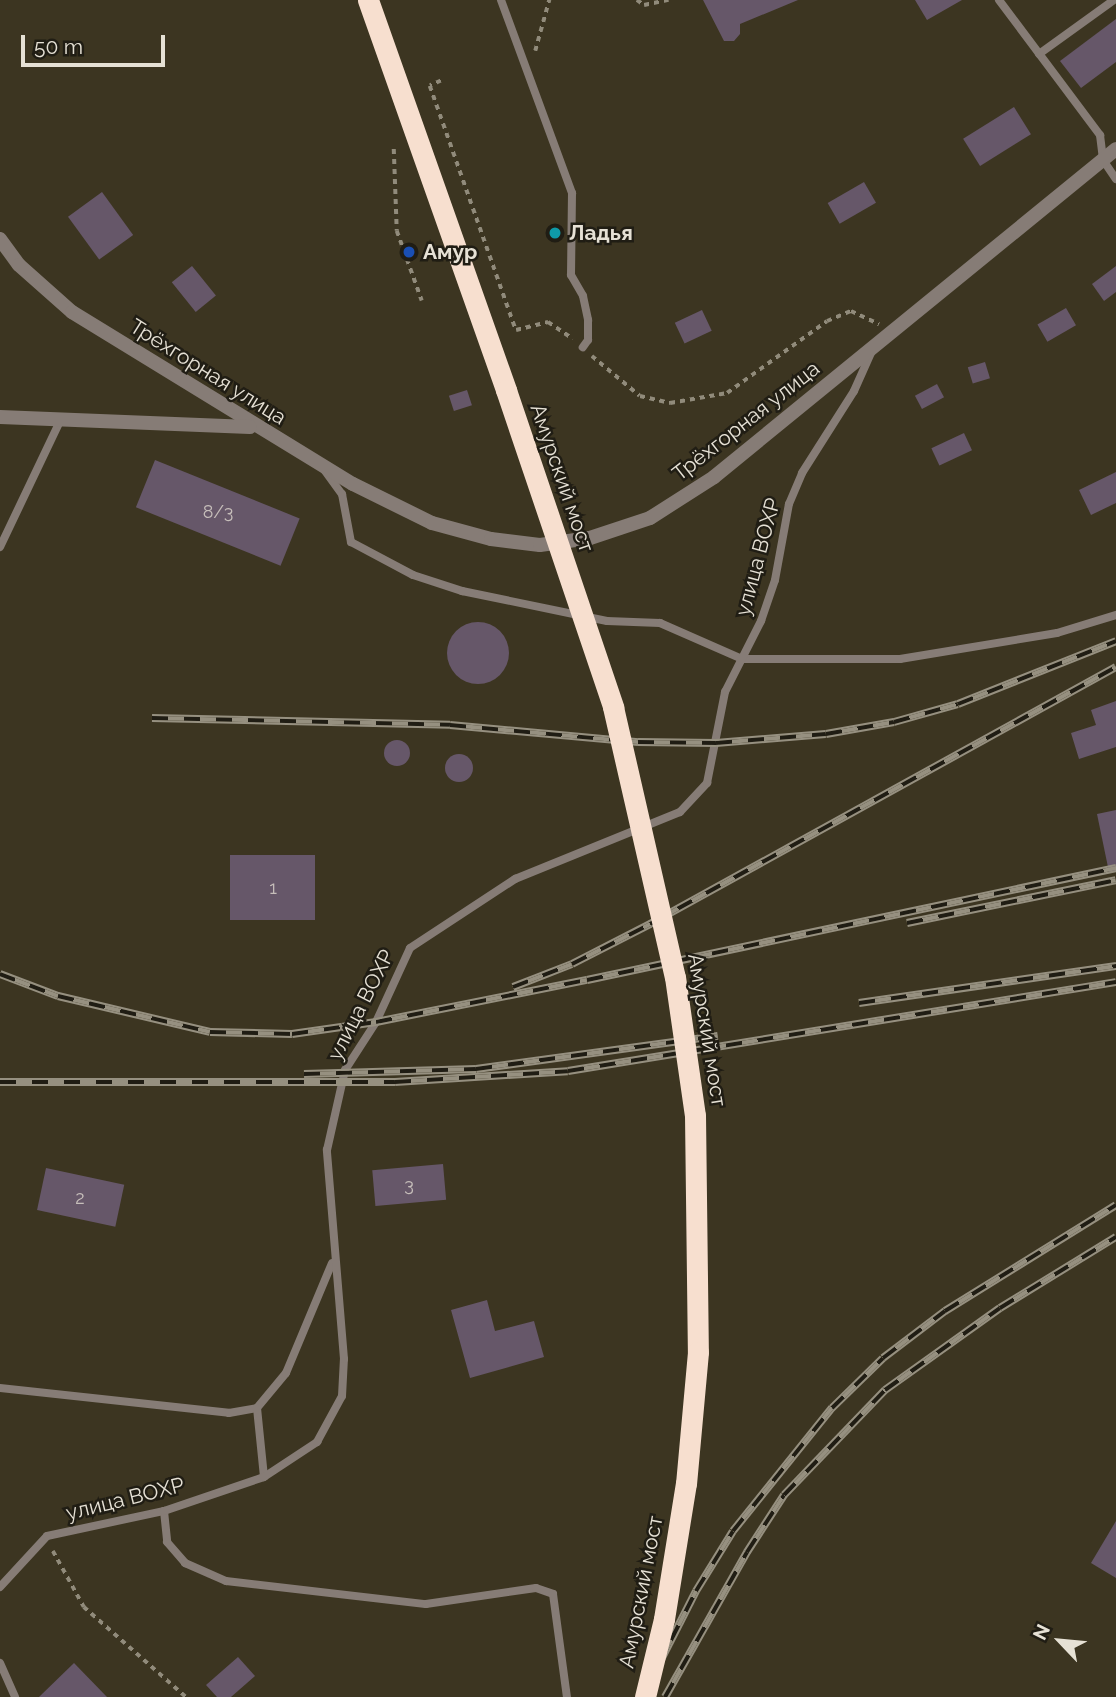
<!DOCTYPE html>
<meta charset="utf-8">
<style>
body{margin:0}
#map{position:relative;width:1116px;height:1697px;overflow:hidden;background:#3c3521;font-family:Raleway,sans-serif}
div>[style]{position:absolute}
.building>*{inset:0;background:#665769;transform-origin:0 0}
.round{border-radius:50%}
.path>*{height:3.5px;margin-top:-1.75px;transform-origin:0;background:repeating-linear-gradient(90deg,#918b7b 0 5px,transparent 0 10px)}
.lane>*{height:8px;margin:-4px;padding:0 4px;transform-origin:4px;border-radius:4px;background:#867c76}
.street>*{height:14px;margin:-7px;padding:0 7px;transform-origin:7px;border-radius:7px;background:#867c76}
.highway>*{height:21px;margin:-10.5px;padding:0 10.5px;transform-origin:10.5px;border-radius:10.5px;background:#f7dfcf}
.rail>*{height:8px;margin-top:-4px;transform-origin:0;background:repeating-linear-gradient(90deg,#201d14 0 16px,#969080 0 32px);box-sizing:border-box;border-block:2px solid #969080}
.highway-bridge>*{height:21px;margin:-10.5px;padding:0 10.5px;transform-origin:10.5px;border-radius:10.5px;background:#f7dfcf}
.dots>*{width:19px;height:19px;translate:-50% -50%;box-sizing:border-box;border:4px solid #201d14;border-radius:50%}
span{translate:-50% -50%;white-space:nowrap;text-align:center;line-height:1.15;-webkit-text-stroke:5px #201d14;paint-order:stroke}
.number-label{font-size:18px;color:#c6beba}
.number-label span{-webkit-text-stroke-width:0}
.poi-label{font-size:21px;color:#e6e1d5;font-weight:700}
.left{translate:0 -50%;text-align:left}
.street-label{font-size:21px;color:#e6e1d5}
.north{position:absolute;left:1025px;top:1606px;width:70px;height:70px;-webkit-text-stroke:5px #201d14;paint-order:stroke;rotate:296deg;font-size:19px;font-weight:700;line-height:28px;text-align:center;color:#e6e1d5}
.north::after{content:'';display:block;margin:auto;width:24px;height:32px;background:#e6e1d5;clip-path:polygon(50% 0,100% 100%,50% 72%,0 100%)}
.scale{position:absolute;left:21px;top:35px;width:144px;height:32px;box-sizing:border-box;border:4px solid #e6e1d5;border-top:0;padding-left:9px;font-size:21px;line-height:24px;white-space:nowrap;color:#e6e1d5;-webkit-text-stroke:5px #201d14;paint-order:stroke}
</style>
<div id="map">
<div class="building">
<div style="clip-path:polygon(703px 0,798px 0,740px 24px,740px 34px,734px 41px,724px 41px)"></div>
<div style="clip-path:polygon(915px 0,962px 0,927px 20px)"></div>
<div style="clip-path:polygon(1116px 19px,1116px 62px,1081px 88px,1060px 61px)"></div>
<div style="left:1014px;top:107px;width:32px;height:60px;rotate:58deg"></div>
<div style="left:864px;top:182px;width:24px;height:42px;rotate:60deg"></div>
<div style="left:102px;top:192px;width:53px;height:42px;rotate:54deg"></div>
<div style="left:192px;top:266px;width:38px;height:26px;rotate:51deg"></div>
<div style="clip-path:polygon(1116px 266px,1116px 292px,1104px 301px,1092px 284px)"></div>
<div style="left:1066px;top:308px;width:20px;height:33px;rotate:60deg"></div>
<div style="left:702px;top:310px;width:23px;height:30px;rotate:65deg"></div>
<div style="left:985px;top:362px;width:17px;height:18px;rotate:73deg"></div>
<div style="left:937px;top:384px;width:15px;height:25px;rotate:62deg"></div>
<div style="left:467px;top:390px;width:16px;height:19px;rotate:72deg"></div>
<div style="left:964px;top:433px;width:19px;height:36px;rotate:65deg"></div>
<div style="left:155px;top:460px;width:156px;height:51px;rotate:22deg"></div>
<div style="clip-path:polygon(1116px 472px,1116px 503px,1091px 515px,1079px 490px)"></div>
<div class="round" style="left:447px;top:622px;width:62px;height:62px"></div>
<div style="clip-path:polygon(1116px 701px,1116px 747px,1079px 759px,1071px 733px,1096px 725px,1091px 710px)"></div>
<div class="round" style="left:384px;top:740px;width:26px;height:26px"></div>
<div class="round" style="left:445px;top:754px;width:28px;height:28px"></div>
<div style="clip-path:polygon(1116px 810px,1116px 872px,1109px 872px,1097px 814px)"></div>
<div style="left:230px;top:855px;width:85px;height:65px"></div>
<div style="left:443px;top:1164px;width:36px;height:71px;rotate:85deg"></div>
<div style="left:46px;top:1168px;width:80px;height:43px;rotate:12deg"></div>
<div style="clip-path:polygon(487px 1300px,495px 1331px,534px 1321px,544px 1357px,470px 1378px,451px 1310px)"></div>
<div style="clip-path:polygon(1116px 1521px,1116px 1578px,1091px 1563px)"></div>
<div style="clip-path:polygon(238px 1657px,255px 1676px,231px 1697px,217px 1697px,206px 1685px)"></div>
<div style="clip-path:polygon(74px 1663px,107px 1697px,39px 1697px)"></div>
</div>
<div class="path">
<div style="left:637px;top:0;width:9px;rotate:36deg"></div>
<div style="left:644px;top:5px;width:25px;rotate:-12deg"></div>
<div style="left:535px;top:51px;width:53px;rotate:-74.6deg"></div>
<div style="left:441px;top:81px;width:12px;rotate:156deg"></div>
<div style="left:430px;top:86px;width:259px;rotate:70.6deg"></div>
<div style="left:516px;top:330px;width:33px;rotate:-14deg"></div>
<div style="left:548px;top:322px;width:30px;rotate:34deg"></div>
<div style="left:394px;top:149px;width:82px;rotate:87.9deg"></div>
<div style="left:397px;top:231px;width:74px;rotate:70.3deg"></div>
<div style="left:592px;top:356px;width:62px;rotate:39.8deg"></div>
<div style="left:640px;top:396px;width:31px;rotate:13deg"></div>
<div style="left:670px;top:403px;width:58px;rotate:-10deg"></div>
<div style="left:727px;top:393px;width:123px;rotate:-35.8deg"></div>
<div style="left:827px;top:321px;width:26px;rotate:-23deg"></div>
<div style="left:851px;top:311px;width:31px;rotate:25deg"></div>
<div style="left:53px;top:1551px;width:64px;rotate:61deg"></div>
<div style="left:84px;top:1607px;width:136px;rotate:41.4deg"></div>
</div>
<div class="lane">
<div style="left:501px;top:0;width:206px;rotate:69.8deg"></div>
<div style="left:572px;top:193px;width:82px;rotate:90.7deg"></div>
<div style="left:571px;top:275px;width:24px;rotate:60deg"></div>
<div style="left:583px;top:296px;width:25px;rotate:78deg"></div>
<div style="left:588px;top:320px;width:20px;rotate:90deg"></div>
<div style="left:588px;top:340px;width:9px;rotate:126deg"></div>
<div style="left:999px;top:0;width:169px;rotate:53.2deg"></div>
<div style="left:1100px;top:135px;width:25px;rotate:83deg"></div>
<div style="left:1103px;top:160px;width:23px;rotate:56deg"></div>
<div style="left:1039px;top:54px;width:92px;rotate:-35.8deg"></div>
<div style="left:325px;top:471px;width:29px;rotate:54deg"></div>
<div style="left:342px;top:494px;width:49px;rotate:79.4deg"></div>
<div style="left:351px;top:542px;width:70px;rotate:28deg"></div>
<div style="left:413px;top:575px;width:52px;rotate:18.1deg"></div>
<div style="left:462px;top:591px;width:148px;rotate:11.7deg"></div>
<div style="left:607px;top:621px;width:53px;rotate:2.2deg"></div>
<div style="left:660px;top:623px;width:90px;rotate:23.7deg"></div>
<div style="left:742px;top:659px;width:158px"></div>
<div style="left:900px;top:659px;width:159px;rotate:-9.4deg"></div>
<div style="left:1057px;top:633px;width:62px;rotate:-17deg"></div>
<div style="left:0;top:547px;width:142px;rotate:-64.5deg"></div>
<div style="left:0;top:1388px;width:230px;rotate:6.2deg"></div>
<div style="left:229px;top:1413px;width:28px;rotate:-10deg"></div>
<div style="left:257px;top:1408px;width:45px;rotate:-50.4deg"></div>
<div style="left:286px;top:1373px;width:119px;rotate:-67.3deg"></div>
<div style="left:257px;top:1408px;width:69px;rotate:84.2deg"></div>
<div style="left:164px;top:1511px;width:31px;rotate:84deg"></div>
<div style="left:167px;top:1542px;width:28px;rotate:49deg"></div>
<div style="left:185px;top:1563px;width:45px;rotate:23.7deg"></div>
<div style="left:226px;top:1581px;width:201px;rotate:6.6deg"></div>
<div style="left:426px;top:1604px;width:111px;rotate:-8.3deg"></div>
<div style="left:536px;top:1588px;width:18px;rotate:19deg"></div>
<div style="left:553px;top:1594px;width:104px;rotate:82.3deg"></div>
<div style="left:0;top:1587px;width:69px;rotate:-47.3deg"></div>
<div style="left:47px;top:1536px;width:120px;rotate:-12.1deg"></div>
<div style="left:164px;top:1511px;width:106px;rotate:-18.8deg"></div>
<div style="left:264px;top:1477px;width:64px;rotate:-33.4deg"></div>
<div style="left:317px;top:1442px;width:52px;rotate:-61.5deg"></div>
<div style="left:342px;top:1396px;width:37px;rotate:-87deg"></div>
<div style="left:344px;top:1359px;width:210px;rotate:-94.7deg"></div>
<div style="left:327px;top:1150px;width:82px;rotate:-77.3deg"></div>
<div style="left:345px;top:1070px;width:57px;rotate:-57.1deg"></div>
<div style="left:376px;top:1022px;width:81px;rotate:-65.3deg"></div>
<div style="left:410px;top:948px;width:126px;rotate:-33.3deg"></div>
<div style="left:515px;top:879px;width:178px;rotate:-22.1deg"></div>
<div style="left:680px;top:812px;width:40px;rotate:-47deg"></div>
<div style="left:707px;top:783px;width:93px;rotate:-78.8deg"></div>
<div style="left:725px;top:692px;width:80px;rotate:-63.1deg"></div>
<div style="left:761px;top:621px;width:43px;rotate:-71.1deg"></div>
<div style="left:775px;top:580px;width:77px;rotate:-79.6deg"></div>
<div style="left:789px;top:504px;width:34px;rotate:-67deg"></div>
<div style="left:802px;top:473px;width:97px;rotate:-57.6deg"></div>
<div style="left:854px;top:391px;width:42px;rotate:-65.9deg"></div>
<div style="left:0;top:1663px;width:37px;rotate:66deg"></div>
</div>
<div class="street">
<div style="left:0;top:239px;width:32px;rotate:54deg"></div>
<div style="left:19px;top:265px;width:71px;rotate:41.6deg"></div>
<div style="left:72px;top:312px;width:329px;rotate:31.5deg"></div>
<div style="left:353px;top:484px;width:88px;rotate:26.3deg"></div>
<div style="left:432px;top:523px;width:61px;rotate:15.2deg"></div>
<div style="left:491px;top:539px;width:49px;rotate:7deg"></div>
<div style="left:540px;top:545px;width:50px;rotate:-8deg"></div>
<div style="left:590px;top:538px;width:63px;rotate:-18.4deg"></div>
<div style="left:650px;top:518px;width:76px;rotate:-32.6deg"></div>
<div style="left:714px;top:477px;width:519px;rotate:-39.21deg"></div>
<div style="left:0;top:417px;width:250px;rotate:2.3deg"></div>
</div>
<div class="highway">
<div style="left:368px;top:0;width:414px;rotate:70.5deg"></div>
</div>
<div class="rail">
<div style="left:152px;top:718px;width:298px;rotate:1.3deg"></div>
<div style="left:450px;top:725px;width:189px;rotate:5.2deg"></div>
<div style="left:638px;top:742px;width:78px;rotate:0.7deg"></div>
<div style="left:716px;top:743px;width:110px;rotate:-4.7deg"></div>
<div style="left:826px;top:734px;width:69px;rotate:-10deg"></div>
<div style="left:894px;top:722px;width:66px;rotate:-15.7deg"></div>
<div style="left:958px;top:704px;width:170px;rotate:-21.7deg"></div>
<div style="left:907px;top:923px;width:213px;rotate:-11.6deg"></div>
<div style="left:0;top:974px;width:62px;rotate:20.8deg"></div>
<div style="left:58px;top:996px;width:156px;rotate:13.3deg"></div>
<div style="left:210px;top:1032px;width:82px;rotate:1.4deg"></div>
<div style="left:292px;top:1034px;width:85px;rotate:-8.1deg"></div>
<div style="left:376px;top:1022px;width:215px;rotate:-11.3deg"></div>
<div style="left:587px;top:980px;width:541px;rotate:-11.95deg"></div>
<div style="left:513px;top:987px;width:63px;rotate:-21.3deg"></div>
<div style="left:572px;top:964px;width:88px;rotate:-27.1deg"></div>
<div style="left:650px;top:924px;width:532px;rotate:-28.88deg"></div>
<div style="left:859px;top:1003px;width:260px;rotate:-8.2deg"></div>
<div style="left:304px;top:1074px;width:172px;rotate:-1.7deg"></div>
<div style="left:476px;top:1069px;width:244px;rotate:-7.8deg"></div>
<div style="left:0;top:1082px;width:395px"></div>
<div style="left:395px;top:1082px;width:173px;rotate:-3.6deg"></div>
<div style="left:568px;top:1071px;width:555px;rotate:-9.22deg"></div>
<div style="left:642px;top:1697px;width:119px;rotate:-63deg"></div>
<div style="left:696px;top:1591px;width:70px;rotate:-58.3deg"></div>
<div style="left:733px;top:1531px;width:158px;rotate:-51.2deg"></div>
<div style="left:832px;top:1408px;width:71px;rotate:-44.4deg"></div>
<div style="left:883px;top:1358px;width:78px;rotate:-37.2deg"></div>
<div style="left:945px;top:1311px;width:201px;rotate:-31.8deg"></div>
<div style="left:665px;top:1697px;width:167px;rotate:-60.5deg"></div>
<div style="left:747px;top:1552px;width:68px;rotate:-57deg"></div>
<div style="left:784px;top:1495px;width:146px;rotate:-46.1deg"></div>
<div style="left:885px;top:1390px;width:141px;rotate:-35.5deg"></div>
<div style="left:1000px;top:1308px;width:136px;rotate:-31.5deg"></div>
</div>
<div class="highway-bridge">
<div style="left:506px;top:390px;width:335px;rotate:71.3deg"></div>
<div style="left:613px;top:707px;width:277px;rotate:77.1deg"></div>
<div style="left:675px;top:977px;width:139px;rotate:81.8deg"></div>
<div style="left:695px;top:1115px;width:237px;rotate:89.3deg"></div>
<div style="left:698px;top:1352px;width:132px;rotate:95.2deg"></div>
<div style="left:686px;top:1483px;width:138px;rotate:99.2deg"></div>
<div style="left:664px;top:1619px;width:80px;rotate:103.7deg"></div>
</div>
<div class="dots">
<div style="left:555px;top:233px;background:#0f9aa8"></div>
<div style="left:409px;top:252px;background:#1a4fb4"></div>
</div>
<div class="number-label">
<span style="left:218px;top:512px">8/3</span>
<span style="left:273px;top:888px">1</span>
<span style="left:409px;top:1185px">3</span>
<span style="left:80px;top:1198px">2</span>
</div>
<div class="poi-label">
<span class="left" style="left:569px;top:233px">Ладья</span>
<span class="left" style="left:423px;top:252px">Амур</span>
</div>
<div class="street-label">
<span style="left:208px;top:372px;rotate:32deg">Трёхгорная улица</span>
<span style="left:746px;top:421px;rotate:-38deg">Трёхгорная улица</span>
<span style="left:562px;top:478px;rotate:71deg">Амурский мост</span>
<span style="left:758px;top:557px;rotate:-75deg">улица ВОХР</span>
<span style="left:361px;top:1005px;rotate:-63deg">улица ВОХР</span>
<span style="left:707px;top:1030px;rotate:81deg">Амурский мост</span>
<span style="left:125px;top:1499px;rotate:-14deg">улица ВОХР</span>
<span style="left:641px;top:1592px;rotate:-79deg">Амурский мост</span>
</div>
<div class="north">N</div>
<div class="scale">50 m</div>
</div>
